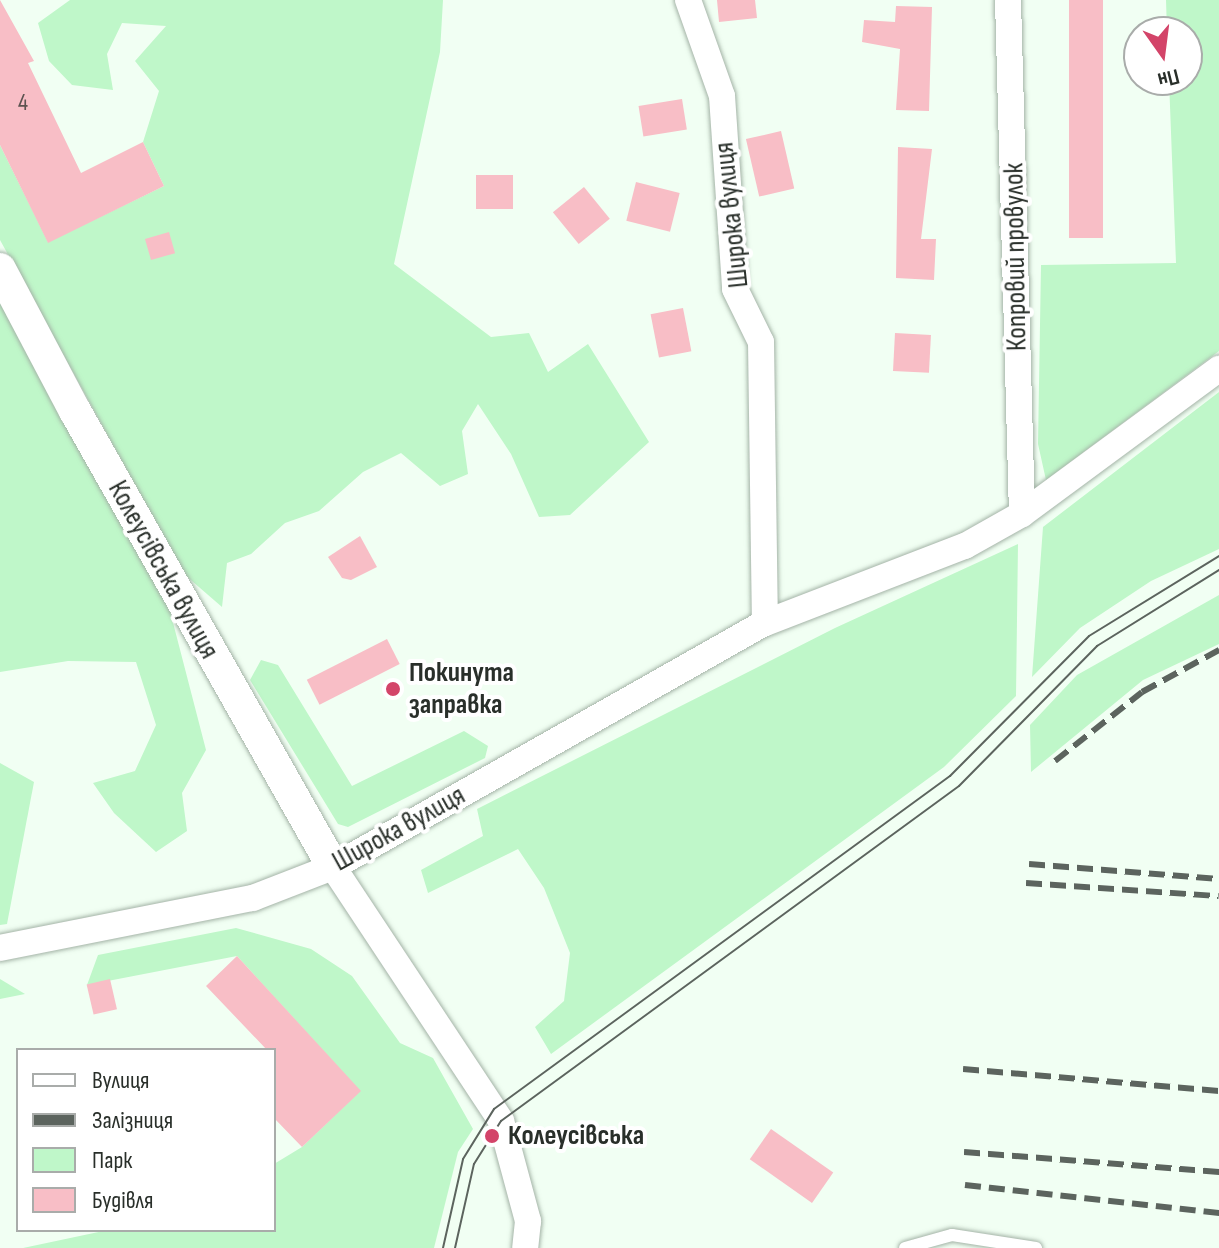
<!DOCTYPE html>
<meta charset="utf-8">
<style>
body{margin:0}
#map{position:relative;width:1219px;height:1248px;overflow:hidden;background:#f1fff3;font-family:"Sofia Sans Condensed",sans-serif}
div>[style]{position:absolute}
.green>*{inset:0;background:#bff7c9}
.building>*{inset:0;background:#f8bec6;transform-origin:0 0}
.roads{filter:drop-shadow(0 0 2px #a4b4a7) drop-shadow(0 0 2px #a4b4a7)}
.service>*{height:12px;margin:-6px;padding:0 6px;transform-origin:6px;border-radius:6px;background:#fff}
.minor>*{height:26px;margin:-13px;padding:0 13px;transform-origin:13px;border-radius:13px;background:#fff}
.tertiary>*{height:32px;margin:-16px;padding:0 16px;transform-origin:16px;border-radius:16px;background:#fff}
.tram>*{height:2px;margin:-1px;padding:0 1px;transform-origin:1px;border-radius:1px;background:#5c645e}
.rail>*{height:6px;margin-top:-3px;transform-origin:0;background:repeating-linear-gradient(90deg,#5c645e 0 16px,transparent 0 24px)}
.dots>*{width:22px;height:22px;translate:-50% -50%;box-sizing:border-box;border:4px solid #fff;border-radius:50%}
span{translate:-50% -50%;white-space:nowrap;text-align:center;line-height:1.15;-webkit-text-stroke:8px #fff;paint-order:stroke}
.number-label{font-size:24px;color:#5d5351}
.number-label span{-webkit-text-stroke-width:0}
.street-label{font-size:28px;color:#292f2a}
.poi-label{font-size:28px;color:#292f2a;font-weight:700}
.left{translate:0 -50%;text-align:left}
.legend{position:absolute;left:16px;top:1048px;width:260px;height:184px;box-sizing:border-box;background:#fff;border:2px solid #a9acaa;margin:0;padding:10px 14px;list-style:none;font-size:24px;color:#292f2a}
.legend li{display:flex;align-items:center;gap:16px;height:40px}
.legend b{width:40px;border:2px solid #a9acaa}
.north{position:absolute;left:1123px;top:16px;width:80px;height:80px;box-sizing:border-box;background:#fff;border:2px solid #a9acaa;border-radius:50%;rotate:166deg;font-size:22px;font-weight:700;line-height:32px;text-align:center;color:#292f2a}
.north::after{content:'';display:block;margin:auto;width:28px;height:36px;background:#d34469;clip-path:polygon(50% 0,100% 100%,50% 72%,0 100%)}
</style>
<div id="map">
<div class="green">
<div style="clip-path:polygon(70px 0,443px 0,440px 52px,394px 264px,491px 337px,529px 333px,548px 372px,588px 344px,649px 442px,570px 515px,539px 517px,511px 454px,478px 404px,462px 431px,468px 474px,440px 486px,401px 453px,363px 472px,319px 511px,285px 523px,251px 554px,227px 563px,222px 607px,185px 575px,0 240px,0 145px,48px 242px,164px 186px,143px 142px,159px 91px,135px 61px,166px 26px,122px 23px,107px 54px,113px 90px,72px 85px,49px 61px,38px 23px)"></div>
<div style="clip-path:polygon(1166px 0,1219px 0,1219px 351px,1046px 480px,1038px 444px,1041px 265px,1176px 263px,1169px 80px,1187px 80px,1187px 32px,1167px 32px)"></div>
<div style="clip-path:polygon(0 296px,170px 611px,206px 750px,182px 793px,187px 831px,156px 852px,114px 813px,93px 783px,135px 771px,156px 725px,136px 662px,68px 661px,0 672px)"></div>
<div style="clip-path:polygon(1219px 392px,1219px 549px,1151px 581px,1080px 628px,1032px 677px,1043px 527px)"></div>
<div style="clip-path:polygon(1018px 544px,1016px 696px,944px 767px,551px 1054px,535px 1027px,564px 1001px,570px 953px,544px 888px,518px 849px,428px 893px,421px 870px,483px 836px,477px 809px,835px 628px)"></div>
<div style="clip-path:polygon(1219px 595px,1219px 644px,1143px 680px,1031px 772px,1030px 725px,1077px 675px)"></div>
<div style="clip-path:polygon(261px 660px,278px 665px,352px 786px,464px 731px,488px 746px,485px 758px,348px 827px,338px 824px,250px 680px)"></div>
<div style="clip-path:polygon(0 763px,34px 782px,7px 924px,0 925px)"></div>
<div style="clip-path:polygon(236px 928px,311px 949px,352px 976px,400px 1043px,433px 1058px,473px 1129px,458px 1152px,434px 1248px,23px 1248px,108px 1230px,274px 1230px,274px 1164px,302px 1147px,360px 1091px,237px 956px,87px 985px,98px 955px)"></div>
<div style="clip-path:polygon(0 979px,25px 994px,0 999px)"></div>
</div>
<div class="building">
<div style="clip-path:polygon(0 0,34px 61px,28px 63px,81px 173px,143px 142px,164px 186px,48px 243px,0 145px)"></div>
<div style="clip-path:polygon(717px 0,755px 0,757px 18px,719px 22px)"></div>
<div style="left:1069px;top:0;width:34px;height:238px"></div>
<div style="clip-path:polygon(896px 6px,932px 7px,929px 111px,896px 110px,900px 49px,862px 42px,864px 20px,895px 22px)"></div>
<div style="left:682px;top:99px;width:31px;height:44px;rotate:81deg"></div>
<div style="left:781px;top:131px;width:59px;height:36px;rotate:77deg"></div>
<div style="clip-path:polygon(898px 147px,932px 149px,921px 239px,936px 239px,934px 280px,896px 278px)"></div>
<div style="left:476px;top:175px;width:37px;height:34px"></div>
<div style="left:636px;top:182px;width:45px;height:40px;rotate:14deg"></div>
<div style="left:584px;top:187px;width:41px;height:40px;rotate:51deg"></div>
<div style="left:169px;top:232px;width:22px;height:25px;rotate:74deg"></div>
<div style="left:683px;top:308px;width:44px;height:33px;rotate:79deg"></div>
<div style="left:895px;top:333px;width:36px;height:38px;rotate:3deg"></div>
<div style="clip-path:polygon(360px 536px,377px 567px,351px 580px,342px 578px,328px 557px)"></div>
<div style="left:387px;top:639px;width:28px;height:90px;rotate:63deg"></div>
<div style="clip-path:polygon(237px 956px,361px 1091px,302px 1147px,274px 1118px,274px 1050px,267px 1050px,206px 986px)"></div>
<div style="left:110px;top:979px;width:31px;height:24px;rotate:77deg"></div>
<div style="left:771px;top:1129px;width:76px;height:37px;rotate:35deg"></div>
</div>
<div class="roads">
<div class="service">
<div style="left:905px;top:1248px;width:49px;rotate:-15.5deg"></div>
<div style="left:952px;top:1235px;width:85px;rotate:8.8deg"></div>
</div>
<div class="minor">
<div style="left:688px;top:0;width:102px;rotate:70.5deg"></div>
<div style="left:722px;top:96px;width:193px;rotate:86.1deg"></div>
<div style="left:735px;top:289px;width:59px;rotate:63.9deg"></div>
<div style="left:761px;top:342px;width:281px;rotate:89.2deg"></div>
<div style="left:1008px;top:0;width:514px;rotate:88.44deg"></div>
<div style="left:333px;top:867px;width:305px;rotate:56.5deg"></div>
<div style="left:501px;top:1121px;width:104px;rotate:74.9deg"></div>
<div style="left:528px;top:1221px;width:27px;rotate:96deg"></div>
<div style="left:0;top:948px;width:258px;rotate:-11.2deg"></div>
<div style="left:253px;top:898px;width:86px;rotate:-21.2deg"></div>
<div style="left:333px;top:867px;width:496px;rotate:-29.5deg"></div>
<div style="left:765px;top:623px;width:214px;rotate:-21.1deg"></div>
<div style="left:965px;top:546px;width:65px;rotate:-29.3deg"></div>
<div style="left:1022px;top:514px;width:245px;rotate:-36.4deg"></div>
</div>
<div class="tertiary">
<div style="left:0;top:269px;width:161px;rotate:62.2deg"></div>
<div style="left:75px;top:411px;width:524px;rotate:60.5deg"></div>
</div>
</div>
<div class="tram">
<div style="left:443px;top:1248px;width:91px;rotate:-77.3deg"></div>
<div style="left:463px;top:1159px;width:59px;rotate:-58.2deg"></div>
<div style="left:494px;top:1109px;width:565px;rotate:-36.14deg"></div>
<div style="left:950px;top:776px;width:197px;rotate:-45.2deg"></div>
<div style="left:1089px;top:636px;width:153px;rotate:-31.6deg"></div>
<div style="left:455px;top:1248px;width:86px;rotate:-77.3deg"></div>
<div style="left:474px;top:1164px;width:51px;rotate:-57.9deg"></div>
<div style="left:501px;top:1121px;width:567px;rotate:-36.18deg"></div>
<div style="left:959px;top:786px;width:197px;rotate:-45.4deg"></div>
<div style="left:1097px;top:646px;width:144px;rotate:-31.9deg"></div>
</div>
<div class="rail">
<div style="left:1055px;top:761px;width:111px;rotate:-38.4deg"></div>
<div style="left:1142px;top:692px;width:88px;rotate:-28.6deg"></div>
<div style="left:1029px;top:864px;width:191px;rotate:4.5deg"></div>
<div style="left:1026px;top:883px;width:193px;rotate:3.9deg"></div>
<div style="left:963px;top:1069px;width:257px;rotate:4.9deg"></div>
<div style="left:964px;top:1152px;width:256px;rotate:4.5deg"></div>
<div style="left:965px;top:1185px;width:256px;rotate:6.3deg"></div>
</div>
<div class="dots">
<div style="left:393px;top:689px;background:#d34469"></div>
<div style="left:492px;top:1136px;background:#d34469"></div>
</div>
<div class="number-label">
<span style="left:23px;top:103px">4</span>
</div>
<div class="street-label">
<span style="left:732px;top:215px;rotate:-96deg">Широка вулиця</span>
<span style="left:1016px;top:257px;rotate:-91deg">Копровий провулок</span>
<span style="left:163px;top:570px;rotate:61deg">Колеусівська вулиця</span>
<span style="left:399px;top:829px;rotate:-29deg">Широка вулиця</span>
</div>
<div class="poi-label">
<span class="left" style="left:409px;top:689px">Покинута<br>заправка</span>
<span class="left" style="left:508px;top:1136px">Колеусівська</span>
</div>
<ul class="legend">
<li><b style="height:10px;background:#fff"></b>Вулиця</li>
<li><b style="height:10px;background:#5c645e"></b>Залізниця</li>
<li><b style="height:22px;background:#bff7c9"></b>Парк</li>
<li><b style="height:22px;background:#f8bec6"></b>Будівля</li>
</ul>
<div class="north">Пн</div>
</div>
